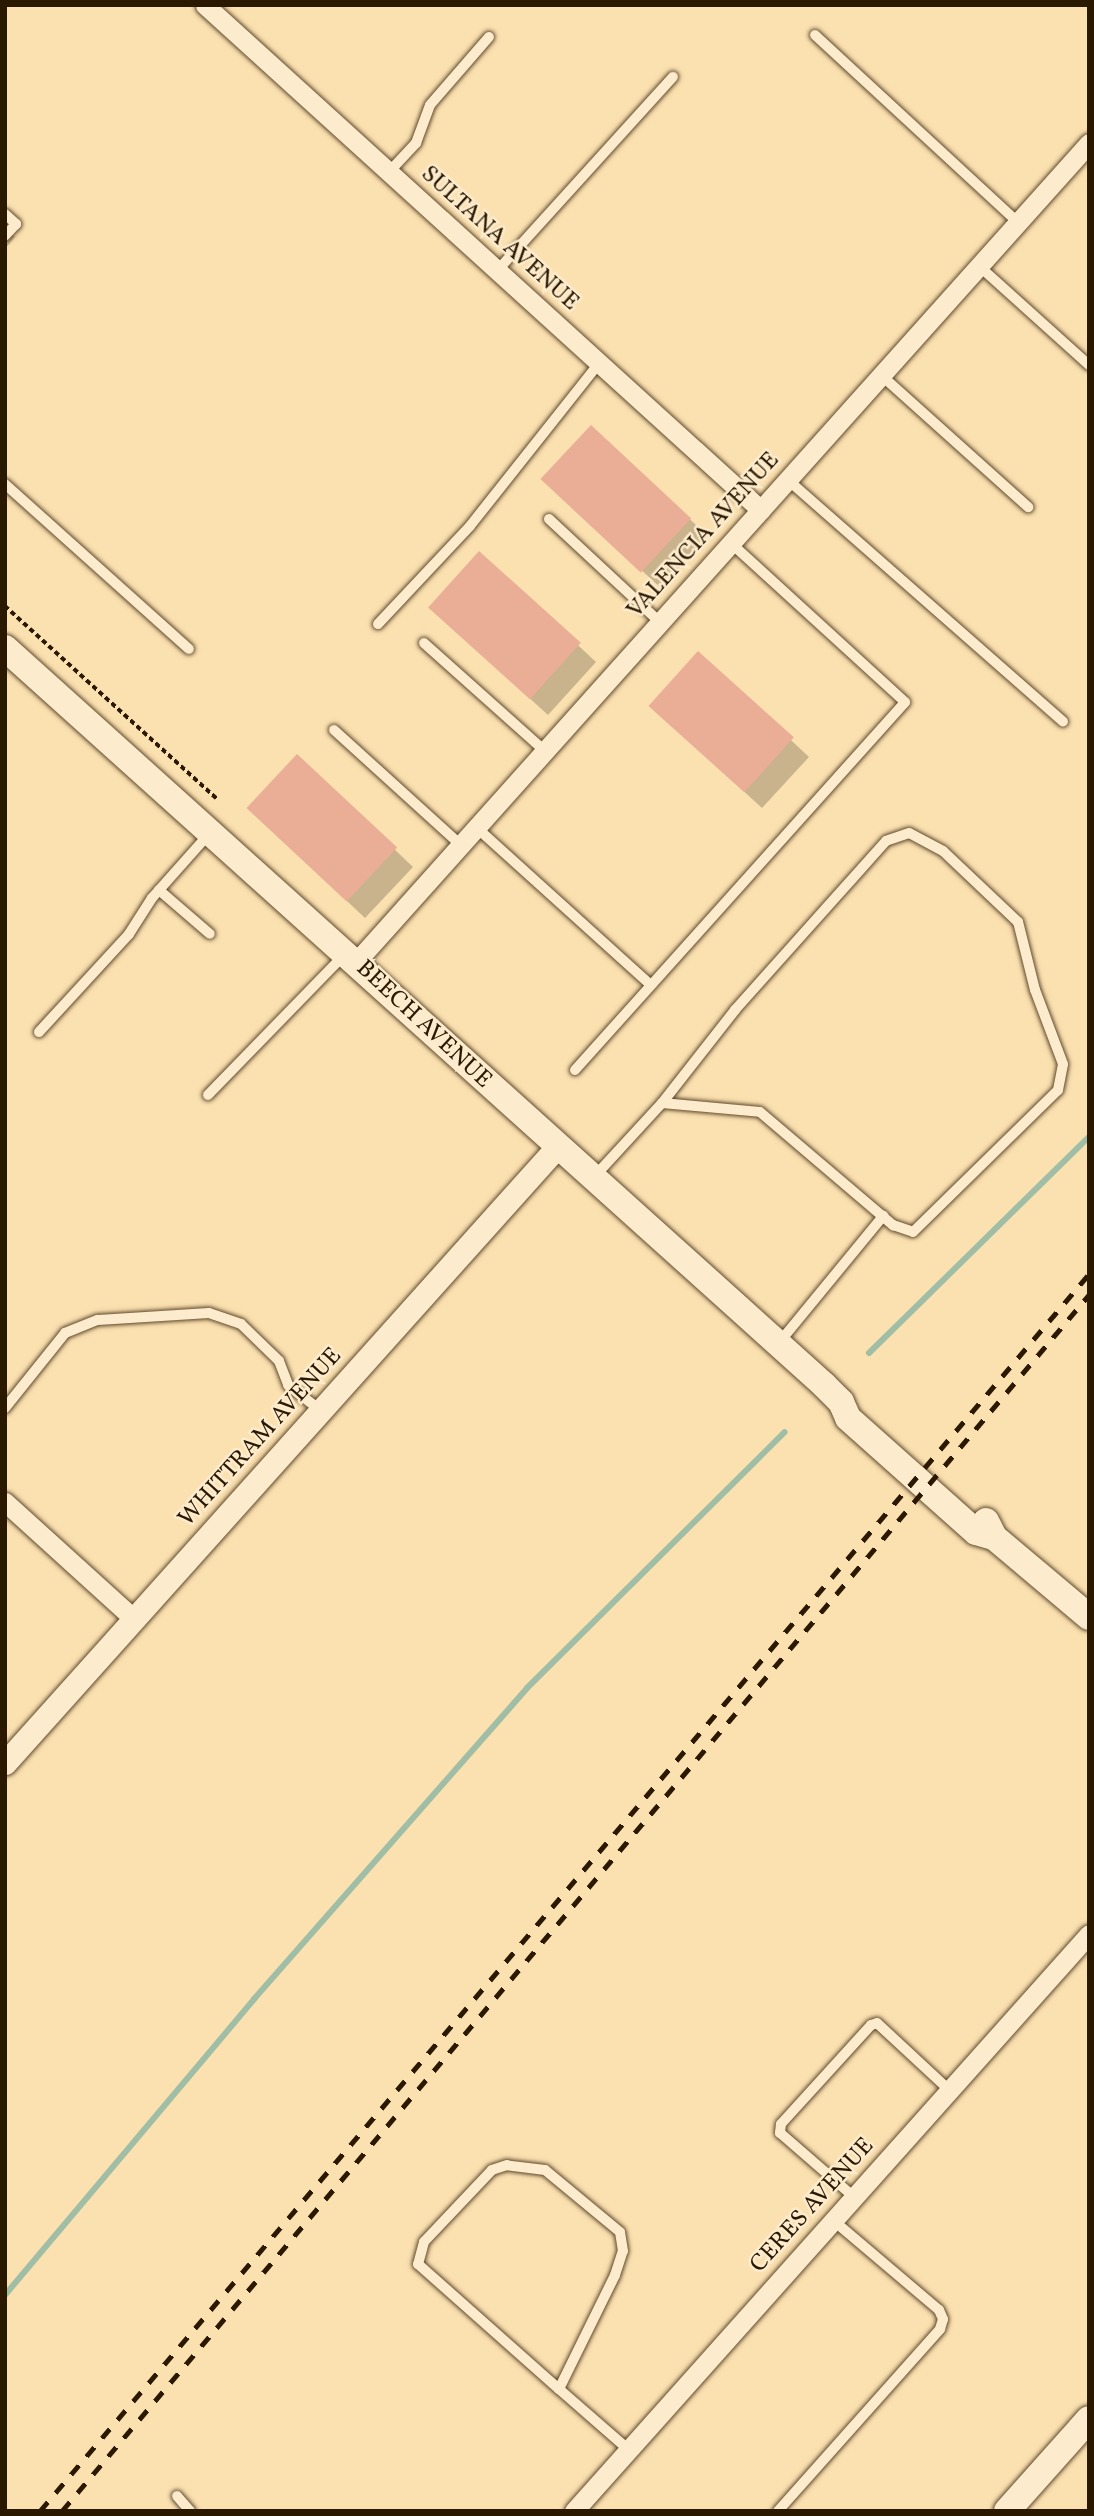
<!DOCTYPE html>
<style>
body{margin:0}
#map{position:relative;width:1094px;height:2516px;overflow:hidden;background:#fbe0b0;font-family:Vollkorn,serif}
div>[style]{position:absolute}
.shadow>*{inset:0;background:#0003}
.stream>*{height:6px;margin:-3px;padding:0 3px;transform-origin:3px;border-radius:3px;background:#a0bea6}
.building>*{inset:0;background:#eaad95;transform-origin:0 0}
.path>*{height:3.5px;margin-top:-1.75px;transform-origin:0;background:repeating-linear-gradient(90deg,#2b1800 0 5px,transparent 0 8.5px)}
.roads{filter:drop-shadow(0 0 2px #5f4a2c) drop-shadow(0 0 2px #5f4a2c)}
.service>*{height:10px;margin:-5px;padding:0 5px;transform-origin:5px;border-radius:5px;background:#fcebcc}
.minor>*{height:19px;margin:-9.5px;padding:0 9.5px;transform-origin:9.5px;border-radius:9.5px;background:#fcebcc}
.tertiary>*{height:23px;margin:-11.5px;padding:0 11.5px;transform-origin:11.5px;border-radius:11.5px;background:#fcebcc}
.secondary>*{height:26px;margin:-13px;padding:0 13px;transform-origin:13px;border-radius:13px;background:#fcebcc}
.rail>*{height:5px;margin-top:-2.5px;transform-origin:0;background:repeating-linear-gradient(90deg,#2b1800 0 12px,transparent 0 24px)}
span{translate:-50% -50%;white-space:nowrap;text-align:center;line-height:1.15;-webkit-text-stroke:5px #fcebcc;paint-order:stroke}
.street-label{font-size:24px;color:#2b1800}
.frame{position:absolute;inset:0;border:7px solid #2b1800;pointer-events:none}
</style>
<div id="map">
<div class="shadow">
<div style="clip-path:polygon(5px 227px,15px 237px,5px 249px)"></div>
<div style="clip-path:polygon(591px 428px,708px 536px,661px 588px,561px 497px)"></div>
<div style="clip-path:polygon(479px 553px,596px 662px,548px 715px,448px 624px)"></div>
<div style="clip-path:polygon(698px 653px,809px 757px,762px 808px,668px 722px)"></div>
<div style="clip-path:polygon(297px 756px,413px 867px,365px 918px,266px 825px)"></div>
</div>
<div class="stream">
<div style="left:869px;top:1353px;width:308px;rotate:-44.5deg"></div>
<div style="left:5px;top:2295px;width:387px;rotate:-49.9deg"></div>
<div style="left:254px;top:1999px;width:414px;rotate:-48.7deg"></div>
<div style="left:527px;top:1688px;width:363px;rotate:-44.8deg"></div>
</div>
<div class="building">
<div style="left:591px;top:425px;width:137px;height:74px;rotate:43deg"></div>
<div style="left:479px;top:551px;width:137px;height:76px;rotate:42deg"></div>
<div style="left:698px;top:651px;width:129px;height:74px;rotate:42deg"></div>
<div style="left:297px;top:754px;width:137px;height:74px;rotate:43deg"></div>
</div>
<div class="path">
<div style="left:5px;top:606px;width:287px;rotate:42.3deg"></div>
</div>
<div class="roads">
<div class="service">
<div style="left:815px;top:35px;width:276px;rotate:42.7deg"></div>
<div style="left:389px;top:172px;width:40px;rotate:-47deg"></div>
<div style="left:416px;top:143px;width:40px;rotate:-69.8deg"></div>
<div style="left:430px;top:105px;width:90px;rotate:-49.1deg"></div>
<div style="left:5px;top:214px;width:15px;rotate:42deg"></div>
<div style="left:16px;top:224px;width:16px;rotate:133deg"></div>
<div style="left:979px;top:266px;width:148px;rotate:42deg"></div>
<div style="left:497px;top:271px;width:262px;rotate:-47.8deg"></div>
<div style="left:881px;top:375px;width:198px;rotate:41.9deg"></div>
<div style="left:788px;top:480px;width:366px;rotate:41.3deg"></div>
<div style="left:5px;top:484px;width:247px;rotate:41.9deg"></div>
<div style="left:549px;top:519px;width:151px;rotate:42.9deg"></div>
<div style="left:378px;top:624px;width:134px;rotate:-46.8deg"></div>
<div style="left:470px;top:526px;width:208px;rotate:-51.6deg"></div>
<div style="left:424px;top:643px;width:162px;rotate:41.8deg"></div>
<div style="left:334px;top:730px;width:171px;rotate:42.2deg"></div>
<div style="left:477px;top:828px;width:234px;rotate:42.1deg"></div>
<div style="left:159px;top:890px;width:67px;rotate:40.8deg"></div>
<div style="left:39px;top:1032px;width:133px;rotate:-47.4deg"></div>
<div style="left:129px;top:934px;width:43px;rotate:-57.4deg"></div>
<div style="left:152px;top:898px;width:84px;rotate:-48.4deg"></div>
<div style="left:575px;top:1070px;width:494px;rotate:-48.1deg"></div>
<div style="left:905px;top:702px;width:236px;rotate:-137.6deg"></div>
<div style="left:208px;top:1095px;width:194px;rotate:-45.8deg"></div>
<div style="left:594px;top:1177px;width:100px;rotate:-47.4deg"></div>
<div style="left:662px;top:1103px;width:98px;rotate:5.2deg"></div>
<div style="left:760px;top:1112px;width:175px;rotate:40.4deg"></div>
<div style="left:893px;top:1225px;width:21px;rotate:19deg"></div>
<div style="left:913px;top:1232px;width:203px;rotate:-44.4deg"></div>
<div style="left:1058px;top:1090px;width:26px;rotate:-79deg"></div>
<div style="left:1063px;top:1064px;width:79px;rotate:-110.7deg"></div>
<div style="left:1035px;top:990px;width:70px;rotate:-104deg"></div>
<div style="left:1018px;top:922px;width:103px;rotate:-136.6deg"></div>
<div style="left:943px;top:851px;width:38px;rotate:-152deg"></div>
<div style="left:909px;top:833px;width:24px;rotate:161deg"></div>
<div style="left:886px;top:841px;width:227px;rotate:131.8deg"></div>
<div style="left:735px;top:1010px;width:118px;rotate:128.1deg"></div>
<div style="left:778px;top:1344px;width:166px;rotate:-50.6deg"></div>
<div style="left:5px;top:1408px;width:96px;rotate:-51.3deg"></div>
<div style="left:65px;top:1333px;width:35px;rotate:-22deg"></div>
<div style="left:98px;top:1320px;width:111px;rotate:-3.6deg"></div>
<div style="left:209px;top:1313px;width:34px;rotate:19deg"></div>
<div style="left:241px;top:1324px;width:53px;rotate:44.2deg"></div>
<div style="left:279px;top:1361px;width:26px;rotate:69deg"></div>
<div style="left:288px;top:1385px;width:41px;rotate:38deg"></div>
<div style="left:854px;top:2197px;width:98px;rotate:-139.1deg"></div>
<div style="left:780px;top:2133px;width:9px;rotate:-84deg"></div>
<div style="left:781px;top:2124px;width:134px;rotate:-47.7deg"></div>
<div style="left:871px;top:2025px;width:6px;rotate:-18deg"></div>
<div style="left:877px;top:2023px;width:98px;rotate:42.9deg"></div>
<div style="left:559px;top:2389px;width:127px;rotate:-63.8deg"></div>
<div style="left:615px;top:2275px;width:25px;rotate:-72deg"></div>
<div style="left:623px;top:2251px;width:19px;rotate:-99deg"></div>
<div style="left:620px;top:2232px;width:97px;rotate:-140.4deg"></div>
<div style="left:545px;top:2170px;width:38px;rotate:-173deg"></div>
<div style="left:507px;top:2165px;width:16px;rotate:162deg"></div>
<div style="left:492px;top:2170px;width:99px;rotate:133.4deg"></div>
<div style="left:424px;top:2242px;width:23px;rotate:105deg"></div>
<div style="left:418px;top:2264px;width:188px;rotate:41.6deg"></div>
<div style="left:559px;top:2389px;width:93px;rotate:41.1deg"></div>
<div style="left:177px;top:2496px;width:20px;rotate:49deg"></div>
<div style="left:778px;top:2511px;width:244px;rotate:-48.3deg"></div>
<div style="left:940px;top:2329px;width:10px;rotate:-73deg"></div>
<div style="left:943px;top:2319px;width:10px;rotate:-114deg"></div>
<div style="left:939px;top:2310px;width:139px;rotate:-139.7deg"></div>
</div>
<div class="minor">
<div style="left:205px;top:5px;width:751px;rotate:42.25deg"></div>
<div style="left:356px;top:962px;width:1099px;rotate:-48.17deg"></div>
<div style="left:5px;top:1502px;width:174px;rotate:42.2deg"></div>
<div style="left:574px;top:2511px;width:773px;rotate:-48.25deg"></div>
</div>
<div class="tertiary">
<div style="left:5px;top:1763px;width:826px;rotate:-48.14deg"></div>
</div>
<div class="secondary">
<div style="left:5px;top:648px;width:1102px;rotate:41.98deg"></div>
<div style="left:824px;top:1385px;width:24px;rotate:45deg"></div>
<div style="left:841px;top:1402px;width:17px;rotate:66deg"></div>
<div style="left:848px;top:1418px;width:171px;rotate:41.7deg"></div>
<div style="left:976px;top:1532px;width:19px;rotate:16deg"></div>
<div style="left:986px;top:1521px;width:18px;rotate:63deg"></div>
<div style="left:994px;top:1537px;width:124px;rotate:40.1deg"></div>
<div style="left:1007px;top:2511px;width:123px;rotate:-48.3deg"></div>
</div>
</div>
<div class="rail">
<div style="left:40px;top:2511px;width:1622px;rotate:-49.7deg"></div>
<div style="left:62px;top:2511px;width:1592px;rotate:-49.82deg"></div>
</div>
<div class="street-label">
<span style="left:499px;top:239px;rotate:42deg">SULTANA AVENUE</span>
<span style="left:704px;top:536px;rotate:-48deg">VALENCIA AVENUE</span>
<span style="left:423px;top:1025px;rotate:43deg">BEECH AVENUE</span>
<span style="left:261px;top:1438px;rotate:-48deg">WHITTRAM AVENUE</span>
<span style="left:813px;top:2206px;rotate:-48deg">CERES AVENUE</span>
</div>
<div class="frame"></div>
</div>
